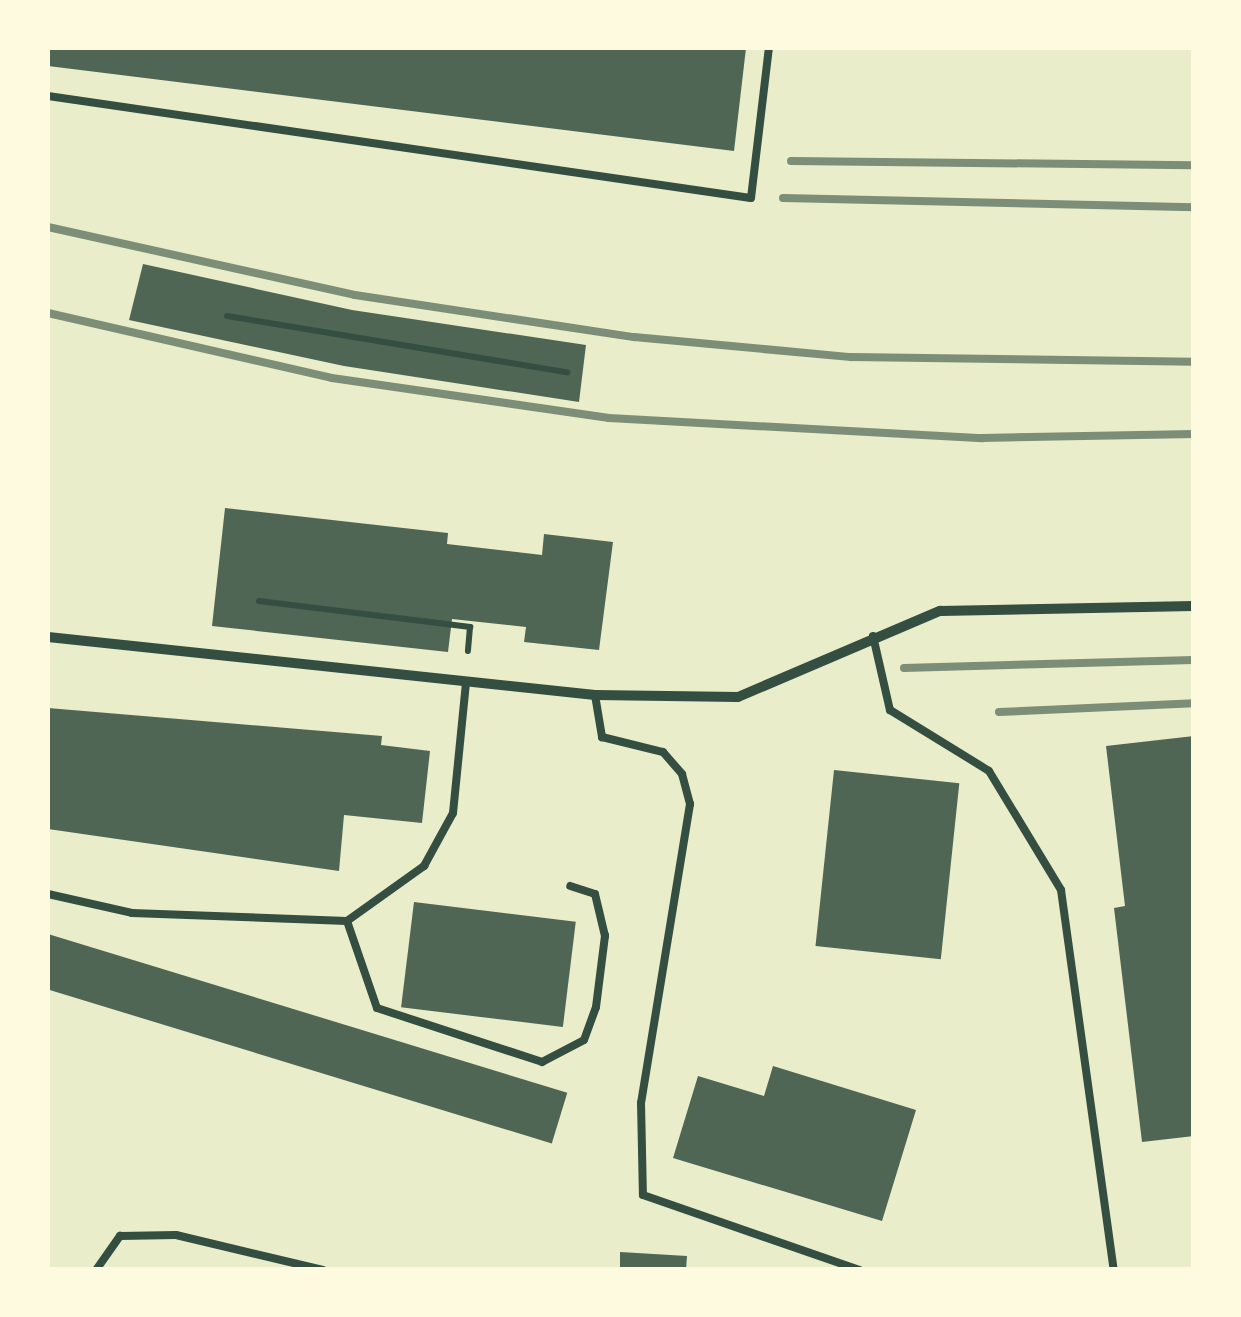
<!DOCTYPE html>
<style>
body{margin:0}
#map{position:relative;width:1241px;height:1317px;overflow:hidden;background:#e9edc9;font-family:"Noto Sans",sans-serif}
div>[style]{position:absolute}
.building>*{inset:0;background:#4f6655;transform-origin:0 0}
.path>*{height:6px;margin:-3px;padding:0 3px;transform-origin:3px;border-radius:3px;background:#344e41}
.service>*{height:8px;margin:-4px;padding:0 4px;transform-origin:4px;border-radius:4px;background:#344e41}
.minor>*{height:10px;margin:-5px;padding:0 5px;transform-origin:5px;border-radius:5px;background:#344e41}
.rail>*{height:8px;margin:-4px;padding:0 4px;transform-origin:4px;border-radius:4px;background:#7c8e77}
span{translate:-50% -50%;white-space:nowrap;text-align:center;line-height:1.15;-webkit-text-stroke:8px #fefae0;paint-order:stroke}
.frame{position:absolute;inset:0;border:50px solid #fefae0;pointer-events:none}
</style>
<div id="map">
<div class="building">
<div style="clip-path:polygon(48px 48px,746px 48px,734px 151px,48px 66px)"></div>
<div style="clip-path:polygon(143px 264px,352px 310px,586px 345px,579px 402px,344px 366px,129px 320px)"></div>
<div style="clip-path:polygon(225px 508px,448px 533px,447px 544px,542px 555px,544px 534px,613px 542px,599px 650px,524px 642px,526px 627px,452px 619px,448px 652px,212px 626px)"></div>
<div style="clip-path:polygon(48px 708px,382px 736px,381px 745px,430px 751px,422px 823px,344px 815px,339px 871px,48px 829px)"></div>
<div style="clip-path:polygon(1194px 736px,1194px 1136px,1142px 1142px,1114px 908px,1125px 906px,1106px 746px)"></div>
<div style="left:834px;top:770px;width:126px;height:177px;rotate:6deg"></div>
<div style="left:414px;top:902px;width:163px;height:106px;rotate:7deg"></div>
<div style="left:48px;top:934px;width:543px;height:53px;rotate:17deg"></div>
<div style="clip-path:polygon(773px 1066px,916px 1110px,882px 1221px,673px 1158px,698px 1076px,764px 1096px)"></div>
<div style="clip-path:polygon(620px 1252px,687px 1256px,686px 1270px,620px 1270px)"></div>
</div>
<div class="path">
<div style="left:227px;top:316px;width:345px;rotate:9.4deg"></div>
<div style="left:259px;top:601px;width:213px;rotate:7deg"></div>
<div style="left:470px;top:627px;width:24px;rotate:95deg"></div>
</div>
<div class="service">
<div style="left:48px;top:96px;width:710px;rotate:8.26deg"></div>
<div style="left:751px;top:198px;width:151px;rotate:-83.2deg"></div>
<div style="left:873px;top:636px;width:76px;rotate:77.1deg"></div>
<div style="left:890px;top:710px;width:116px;rotate:31.6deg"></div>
<div style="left:989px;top:771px;width:139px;rotate:58.8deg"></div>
<div style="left:1061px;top:890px;width:384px;rotate:82.1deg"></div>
<div style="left:595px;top:695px;width:43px;rotate:80.5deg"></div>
<div style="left:602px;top:737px;width:63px;rotate:13.8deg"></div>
<div style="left:663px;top:752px;width:29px;rotate:49deg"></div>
<div style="left:682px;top:774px;width:31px;rotate:75deg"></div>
<div style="left:690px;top:804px;width:303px;rotate:99.3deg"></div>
<div style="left:641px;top:1103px;width:92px;rotate:88.8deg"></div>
<div style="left:643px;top:1195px;width:230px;rotate:19.1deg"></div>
<div style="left:48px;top:894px;width:86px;rotate:12.7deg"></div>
<div style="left:132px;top:913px;width:215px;rotate:2.1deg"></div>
<div style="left:347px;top:921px;width:95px;rotate:-35.5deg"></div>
<div style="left:424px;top:866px;width:60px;rotate:-61.3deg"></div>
<div style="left:453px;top:813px;width:132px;rotate:-84.3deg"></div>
<div style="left:347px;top:921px;width:92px;rotate:71deg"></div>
<div style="left:377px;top:1008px;width:174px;rotate:18.1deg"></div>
<div style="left:542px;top:1062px;width:47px;rotate:-27.6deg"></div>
<div style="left:584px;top:1040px;width:35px;rotate:-70deg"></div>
<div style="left:596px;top:1007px;width:72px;rotate:-82.8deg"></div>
<div style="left:605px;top:936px;width:43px;rotate:-103.4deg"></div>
<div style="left:595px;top:894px;width:26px;rotate:-162deg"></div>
<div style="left:96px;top:1270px;width:42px;rotate:-54.8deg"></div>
<div style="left:120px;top:1236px;width:56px;rotate:-1deg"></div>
<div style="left:176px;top:1235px;width:151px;rotate:13.4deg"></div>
</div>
<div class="minor">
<div style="left:48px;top:637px;width:550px;rotate:6.05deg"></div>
<div style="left:595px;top:695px;width:143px;rotate:0.8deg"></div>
<div style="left:738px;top:697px;width:220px;rotate:-23.1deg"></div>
<div style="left:940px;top:611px;width:254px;rotate:-1.1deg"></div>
</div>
<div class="rail">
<div style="left:791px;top:161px;width:403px;rotate:0.6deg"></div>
<div style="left:783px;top:198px;width:411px;rotate:1.3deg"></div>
<div style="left:48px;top:227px;width:314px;rotate:12.5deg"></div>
<div style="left:355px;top:295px;width:282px;rotate:8.6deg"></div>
<div style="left:634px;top:337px;width:218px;rotate:5.3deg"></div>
<div style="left:851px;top:357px;width:343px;rotate:0.8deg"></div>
<div style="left:48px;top:313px;width:291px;rotate:12.9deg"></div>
<div style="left:332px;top:378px;width:280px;rotate:8.2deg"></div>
<div style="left:609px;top:418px;width:374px;rotate:3.1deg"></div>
<div style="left:982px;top:438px;width:212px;rotate:-1.1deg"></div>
<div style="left:904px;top:668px;width:290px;rotate:-1.6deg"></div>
<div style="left:999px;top:712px;width:195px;rotate:-2.6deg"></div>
</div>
<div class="frame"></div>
</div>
